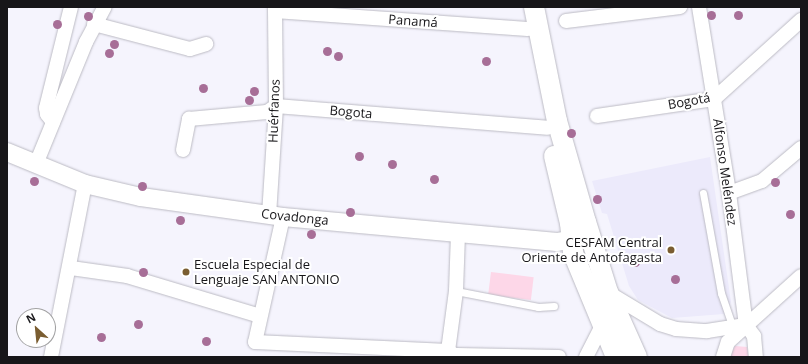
<!DOCTYPE html>
<meta charset="utf-8">
<style>
body{margin:0}
#map{position:relative;width:808px;height:364px;overflow:hidden;background:#f5f4fd;font-family:"Open Sans",sans-serif}
div>[style]{position:absolute}
.built>*{inset:0;background:#eceafb}
.green>*{inset:0;background:#fdd7e8;transform-origin:0 0}
.roads{filter:drop-shadow(0 0 1px #bcbbc4) drop-shadow(0 0 1px #bcbbc4)}
.service>*{height:7px;margin:-3.5px;padding:0 3.5px;transform-origin:3.5px;border-radius:3.5px;background:#fff}
.minor>*{height:14px;margin:-7px;padding:0 7px;transform-origin:7px;border-radius:7px;background:#fff}
.tertiary>*{height:18px;margin:-9px;padding:0 9px;transform-origin:9px;border-radius:9px;background:#fff}
.secondary>*{height:20px;margin:-10px;padding:0 10px;transform-origin:10px;border-radius:10px;background:#fff}
.trees>*{width:9px;height:9px;margin:-4.5px;border-radius:50%;background:#a76e97}
.dots>*{width:11px;height:11px;translate:-50% -50%;box-sizing:border-box;border:2px solid #fff;border-radius:50%}
span{translate:-50% -50%;white-space:nowrap;text-align:center;line-height:1.15;-webkit-text-stroke:4px #fff;paint-order:stroke}
.street-label{font-size:13px;color:#171619}
.poi-label{font-size:13px;color:#171619}
.right{translate:-100% -50%;text-align:right}
.left{translate:0 -50%;text-align:left}
.frame{position:absolute;inset:0;border:8px solid #171619;pointer-events:none}
.north{position:absolute;left:16px;top:308px;width:40px;height:40px;box-sizing:border-box;background:#fff;border:1px solid #a2a2a3;border-radius:50%;rotate:333deg;font-size:11px;font-weight:700;line-height:16px;text-align:center;color:#171619}
.north::after{content:'';display:block;margin:auto;width:14px;height:18px;background:#7a5d31;clip-path:polygon(50% 0,100% 100%,50% 72%,0 100%)}
</style>
<div id="map">
<div class="built">
<div style="clip-path:polygon(710px 157px,731px 302px,724px 314px,672px 318px,638px 300px,629px 286px,607px 214px,602px 213px,592px 181px)"></div>
</div>
<div class="green">
<div style="left:491px;top:272px;width:43px;height:23px;rotate:7deg"></div>
<div style="clip-path:polygon(735px 346px,747px 347px,749px 357px,729px 357px)"></div>
</div>
<div class="roads">
<div class="service">
<div style="left:703px;top:193px;width:102px;rotate:79.8deg"></div>
<div style="left:721px;top:293px;width:36px;rotate:71deg"></div>
<div style="left:456px;top:291px;width:84px;rotate:11deg"></div>
<div style="left:538px;top:307px;width:16px;rotate:-4deg"></div>
</div>
<div class="minor">
<div style="left:699px;top:7px;width:188px;rotate:80.8deg"></div>
<div style="left:729px;top:193px;width:133px;rotate:82.7deg"></div>
<div style="left:746px;top:325px;width:14px;rotate:54deg"></div>
<div style="left:754px;top:336px;width:21px;rotate:85deg"></div>
<div style="left:275px;top:11px;width:253px;rotate:4.1deg"></div>
<div style="left:566px;top:21px;width:115px;rotate:-7deg"></div>
<div style="left:94px;top:24px;width:99px;rotate:14.6deg"></div>
<div style="left:190px;top:49px;width:17px;rotate:-17deg"></div>
<div style="left:597px;top:116px;width:118px;rotate:-8.3deg"></div>
<div style="left:714px;top:99px;width:118px;rotate:-42.2deg"></div>
<div style="left:53px;top:122px;width:10px;rotate:-127deg"></div>
<div style="left:47px;top:114px;width:6px;rotate:-99deg"></div>
<div style="left:46px;top:108px;width:104px;rotate:-76.1deg"></div>
<div style="left:183px;top:150px;width:32px;rotate:-79deg"></div>
<div style="left:189px;top:119px;width:78px;rotate:-5.1deg"></div>
<div style="left:267px;top:112px;width:11px;rotate:-34deg"></div>
<div style="left:276px;top:106px;width:272px;rotate:4.6deg"></div>
<div style="left:36px;top:164px;width:132px;rotate:-67.7deg"></div>
<div style="left:86px;top:42px;width:40px;rotate:-62deg"></div>
<div style="left:729px;top:193px;width:35px;rotate:-20deg"></div>
<div style="left:762px;top:181px;width:51px;rotate:-40.2deg"></div>
<div style="left:269px;top:215px;width:109px;rotate:-86.3deg"></div>
<div style="left:276px;top:106px;width:99px;rotate:-90.6deg"></div>
<div style="left:283px;top:217px;width:128px;rotate:102.6deg"></div>
<div style="left:255px;top:342px;width:193px;rotate:2.7deg"></div>
<div style="left:71px;top:268px;width:57px;rotate:8.1deg"></div>
<div style="left:127px;top:276px;width:139px;rotate:16.7deg"></div>
<div style="left:607px;top:292px;width:62px;rotate:31.1deg"></div>
<div style="left:660px;top:324px;width:17px;rotate:17deg"></div>
<div style="left:676px;top:329px;width:31px;rotate:4deg"></div>
<div style="left:707px;top:331px;width:39px;rotate:-9deg"></div>
<div style="left:457px;top:355px;width:102px;rotate:1.1deg"></div>
<div style="left:51px;top:357px;width:176px;rotate:-78.9deg"></div>
<div style="left:458px;top:357px;width:12px;rotate:-149deg"></div>
<div style="left:448px;top:351px;width:61px;rotate:-82.4deg"></div>
<div style="left:456px;top:291px;width:57px;rotate:-88deg"></div>
<div style="left:586px;top:357px;width:35px;rotate:-63deg"></div>
<div style="left:723px;top:357px;width:16px;rotate:-72deg"></div>
<div style="left:728px;top:342px;width:98px;rotate:-42.1deg"></div>
</div>
<div class="tertiary">
<div style="left:7px;top:152px;width:84px;rotate:22.3deg"></div>
<div style="left:85px;top:184px;width:57px;rotate:13.1deg"></div>
<div style="left:141px;top:197px;width:143px;rotate:8deg"></div>
<div style="left:283px;top:217px;width:275px;rotate:5.2deg"></div>
<div style="left:557px;top:242px;width:28px;rotate:-10deg"></div>
</div>
<div class="secondary">
<div style="left:534px;top:7px;width:116px;rotate:78.6deg"></div>
<div style="left:557px;top:121px;width:105px;rotate:74deg"></div>
<div style="left:586px;top:222px;width:73px;rotate:72.6deg"></div>
<div style="left:608px;top:292px;width:71px;rotate:66deg"></div>
<div style="left:554px;top:156px;width:69px;rotate:76.6deg"></div>
<div style="left:570px;top:223px;width:30px;rotate:84deg"></div>
<div style="left:573px;top:253px;width:113px;rotate:67.5deg"></div>
</div>
</div>
<div class="trees">
<div style="left:711px;top:15px"></div>
<div style="left:738px;top:15px"></div>
<div style="left:88px;top:16px"></div>
<div style="left:57px;top:24px"></div>
<div style="left:114px;top:44px"></div>
<div style="left:327px;top:51px"></div>
<div style="left:109px;top:53px"></div>
<div style="left:338px;top:56px"></div>
<div style="left:486px;top:61px"></div>
<div style="left:203px;top:88px"></div>
<div style="left:254px;top:91px"></div>
<div style="left:249px;top:100px"></div>
<div style="left:571px;top:133px"></div>
<div style="left:359px;top:156px"></div>
<div style="left:392px;top:164px"></div>
<div style="left:434px;top:179px"></div>
<div style="left:34px;top:181px"></div>
<div style="left:775px;top:182px"></div>
<div style="left:142px;top:186px"></div>
<div style="left:597px;top:199px"></div>
<div style="left:350px;top:212px"></div>
<div style="left:790px;top:214px"></div>
<div style="left:180px;top:220px"></div>
<div style="left:311px;top:234px"></div>
<div style="left:635px;top:262px"></div>
<div style="left:143px;top:272px"></div>
<div style="left:675px;top:279px"></div>
<div style="left:138px;top:324px"></div>
<div style="left:101px;top:337px"></div>
<div style="left:206px;top:341px"></div>
</div>
<div class="dots">
<div style="left:671px;top:250px;background:#7a5d31"></div>
<div style="left:186px;top:272px;background:#7a5d31"></div>
</div>
<div class="street-label">
<span style="left:413px;top:21px;rotate:4deg">Panamá</span>
<span style="left:689px;top:101px;rotate:-10deg">Bogotá</span>
<span style="left:274px;top:111px;rotate:-88deg">Huérfanos</span>
<span style="left:351px;top:112px;rotate:5deg">Bogota</span>
<span style="left:725px;top:172px;rotate:82deg">Alfonso Meléndez</span>
<span style="left:295px;top:217px;rotate:6deg">Covadonga</span>
</div>
<div class="poi-label">
<span class="right" style="left:662px;top:250px">CESFAM Central<br>Oriente de Antofagasta</span>
<span class="left" style="left:194px;top:272px">Escuela Especial de<br>Lenguaje SAN ANTONIO</span>
</div>
<div class="frame"></div>
<div class="north">N</div>
</div>
